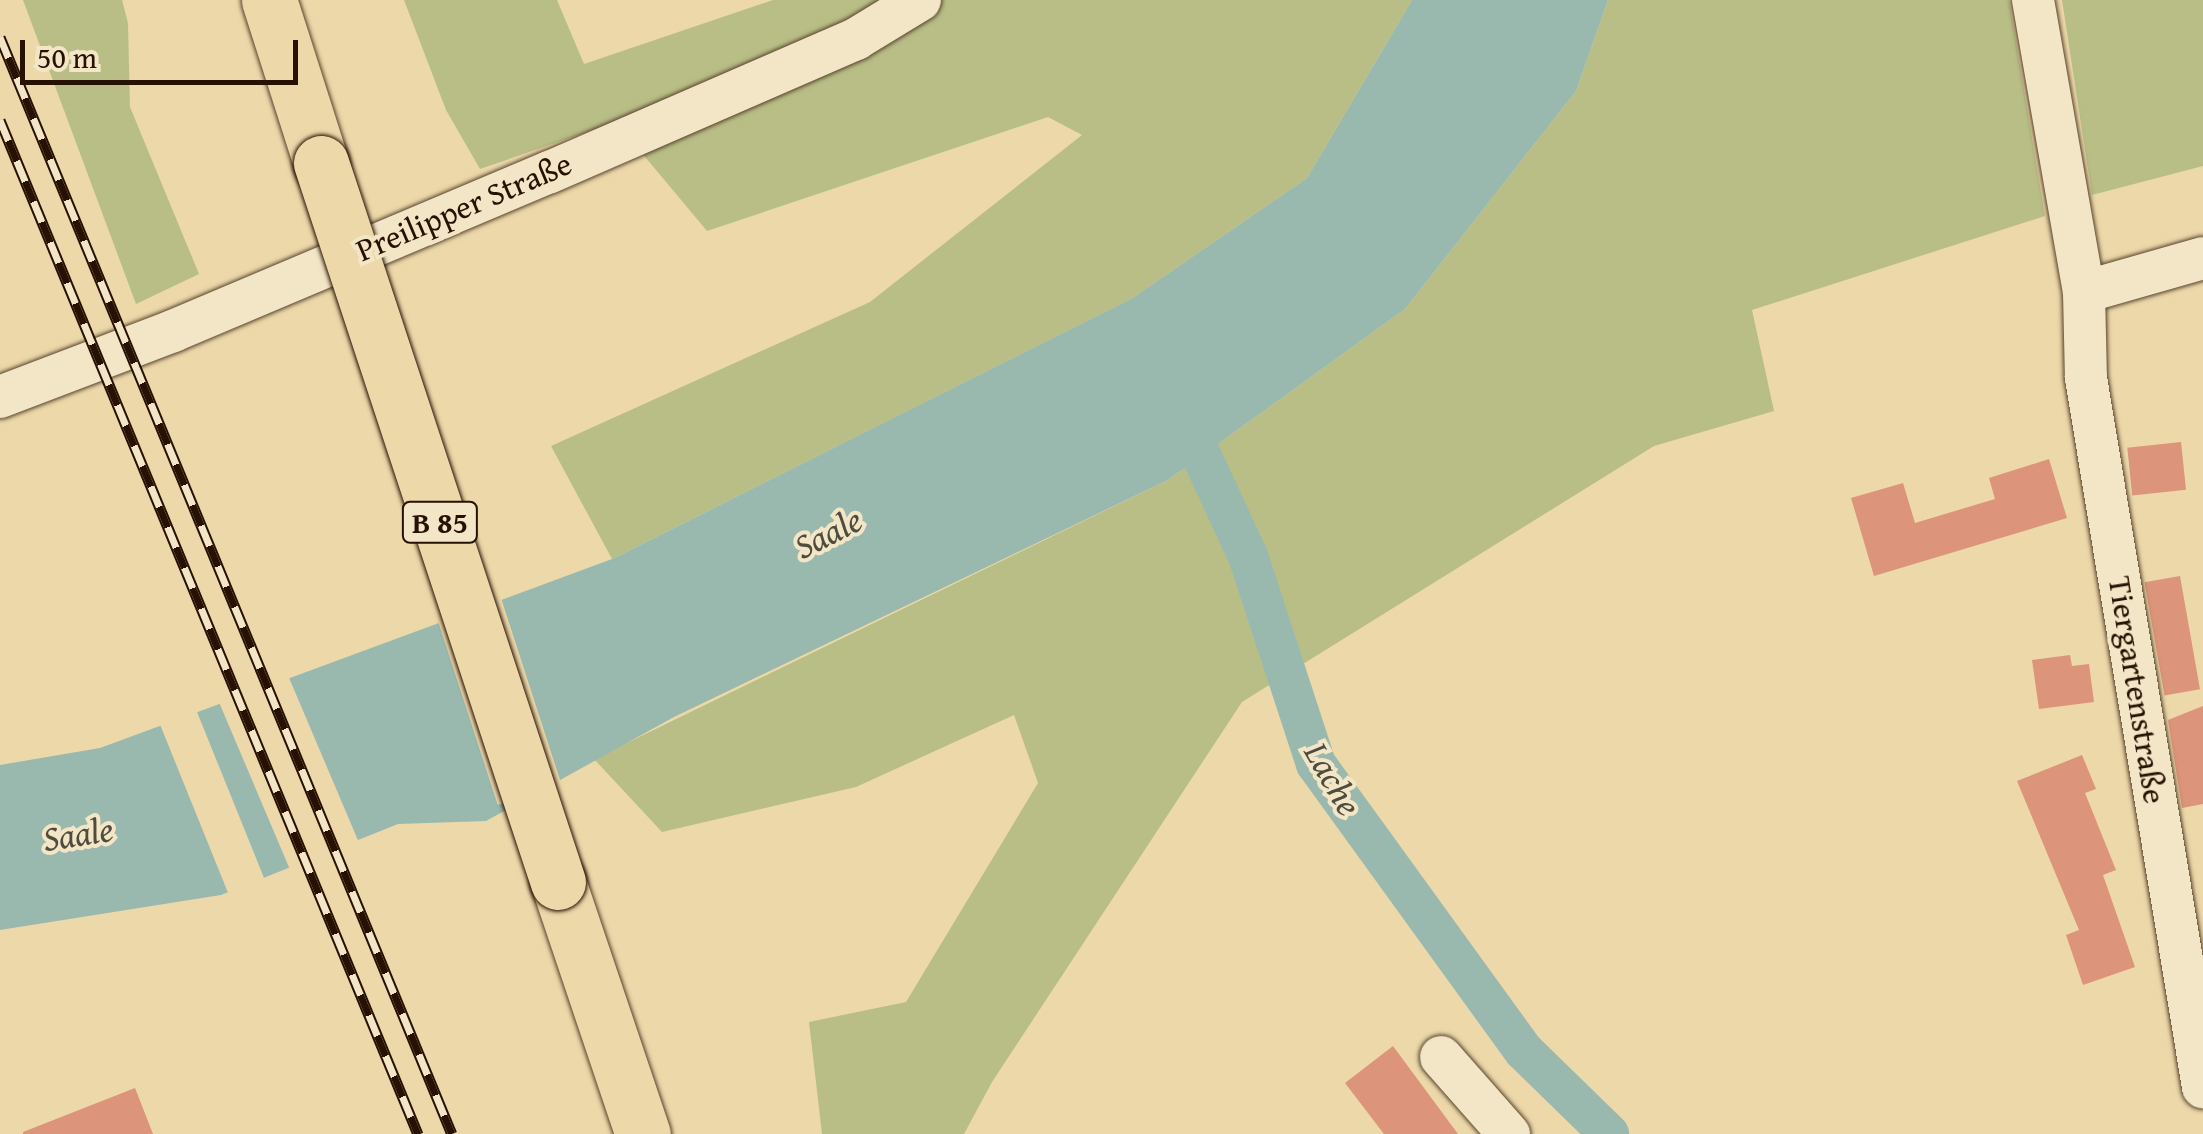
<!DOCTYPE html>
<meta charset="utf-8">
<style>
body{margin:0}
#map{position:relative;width:2203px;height:1134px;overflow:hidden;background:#ecd8a9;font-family:"Gentium Book Plus",serif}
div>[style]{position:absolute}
.green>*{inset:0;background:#b9be87}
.water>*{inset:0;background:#99b9ae}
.pier>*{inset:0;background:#ecd8a9;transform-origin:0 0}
.canal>*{height:40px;margin:-20px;padding:0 20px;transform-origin:20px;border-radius:20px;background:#99b9ae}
.building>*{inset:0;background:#dc947a;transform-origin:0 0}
.roads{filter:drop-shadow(0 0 2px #58432c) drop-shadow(0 0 2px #58432c)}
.street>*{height:42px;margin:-21px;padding:0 21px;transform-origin:21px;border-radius:21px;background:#f3e6c7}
.primary>*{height:55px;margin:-27.5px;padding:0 27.5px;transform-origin:27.5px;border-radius:27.5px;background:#ecd8a9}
.rail>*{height:11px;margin-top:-5.5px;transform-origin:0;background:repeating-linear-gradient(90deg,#f3e6c7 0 22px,#271103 0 44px);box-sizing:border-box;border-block:2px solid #271103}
.bridges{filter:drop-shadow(0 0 2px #271103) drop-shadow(0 0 2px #271103)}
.primary-bridge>*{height:55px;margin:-27.5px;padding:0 27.5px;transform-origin:27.5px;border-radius:27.5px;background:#ecd8a9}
span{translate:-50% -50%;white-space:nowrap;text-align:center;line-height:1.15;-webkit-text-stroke:8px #f3e6c7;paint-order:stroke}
.shield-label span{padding:2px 8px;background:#f3e6c7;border:2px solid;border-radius:8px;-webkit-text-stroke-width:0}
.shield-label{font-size:30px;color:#271103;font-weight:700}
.street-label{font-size:32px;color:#271103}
.water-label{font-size:35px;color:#4f4c3f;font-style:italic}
.scale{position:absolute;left:20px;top:40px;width:278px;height:45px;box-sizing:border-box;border:5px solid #271103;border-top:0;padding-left:12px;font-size:30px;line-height:35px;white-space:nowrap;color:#271103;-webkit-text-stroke:8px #f3e6c7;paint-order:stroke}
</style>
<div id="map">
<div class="green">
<div style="clip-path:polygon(23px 0,122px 0,128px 23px,130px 107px,199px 274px,136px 304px)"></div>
<div style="clip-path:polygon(404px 0,557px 0,584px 64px,773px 0,1412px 0,1307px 178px,1131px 299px,612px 559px,551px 446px,870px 302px,1082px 135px,1048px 117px,707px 231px,616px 122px,480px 169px,446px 110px)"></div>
<div style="clip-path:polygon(1608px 0,2009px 0,2045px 216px,1752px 310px,1774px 411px,1654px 446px,1242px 702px,992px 1082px,964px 1134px,822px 1134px,809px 1022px,906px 1002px,1038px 783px,1014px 715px,856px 787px,662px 832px,594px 759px,1168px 480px,1405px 309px,1576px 91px)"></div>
<div style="clip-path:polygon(2062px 0,2203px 0,2203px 166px,2092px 195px)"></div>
</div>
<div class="water">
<div style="clip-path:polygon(1412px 0,1608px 0,1576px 91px,1405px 309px,1168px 480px,674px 717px,486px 821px,398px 824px,221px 895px,0 930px,0 765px,100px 748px,612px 559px,1131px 299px,1307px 178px)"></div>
</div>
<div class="pier">
<div style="left:500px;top:595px;width:199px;height:67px;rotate:72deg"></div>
<div style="left:287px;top:673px;width:186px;height:74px;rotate:67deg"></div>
<div style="left:195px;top:707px;width:189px;height:39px;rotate:68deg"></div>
</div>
<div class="canal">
<div style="left:1179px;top:407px;width:164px;rotate:65.2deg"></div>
<div style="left:1248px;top:556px;width:219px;rotate:71.9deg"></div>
<div style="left:1316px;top:764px;width:354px;rotate:54.1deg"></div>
<div style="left:1524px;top:1051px;width:119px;rotate:44.3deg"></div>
</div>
<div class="building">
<div style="left:2181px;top:442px;width:48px;height:54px;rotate:84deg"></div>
<div style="clip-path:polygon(2049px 459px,2067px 518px,1874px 576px,1851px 498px,1903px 483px,1915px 523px,1995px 499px,1989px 478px)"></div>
<div style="left:2180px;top:576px;width:115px;height:36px;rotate:80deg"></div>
<div style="clip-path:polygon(2070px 655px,2072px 666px,2089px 664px,2094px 702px,2039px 709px,2032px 660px)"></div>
<div style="clip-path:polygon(2203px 706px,2203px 804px,2182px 808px,2168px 720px)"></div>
<div style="clip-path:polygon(2082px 755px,2096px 789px,2085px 793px,2116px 870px,2103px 875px,2135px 967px,2083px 985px,2066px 935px,2079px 930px,2017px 781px)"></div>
<div style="clip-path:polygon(1393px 1046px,1458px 1134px,1384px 1134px,1345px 1083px)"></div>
<div style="clip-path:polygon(135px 1088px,153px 1134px,23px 1134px,23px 1132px)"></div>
</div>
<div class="roads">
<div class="street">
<div style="left:2033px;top:0;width:296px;rotate:80.1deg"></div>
<div style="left:2084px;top:292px;width:86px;rotate:88.7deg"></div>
<div style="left:2086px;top:378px;width:719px;rotate:80.63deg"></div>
<div style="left:2084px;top:292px;width:124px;rotate:-15.9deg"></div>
<div style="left:0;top:397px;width:185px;rotate:-20.9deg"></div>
<div style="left:173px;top:331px;width:409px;rotate:-22.9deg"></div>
<div style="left:550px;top:172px;width:334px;rotate:-23.5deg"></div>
<div style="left:856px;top:39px;width:75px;rotate:-31.4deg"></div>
<div style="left:1441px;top:1057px;width:103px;rotate:48.6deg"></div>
</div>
<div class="primary">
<div style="left:269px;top:0;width:171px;rotate:72.3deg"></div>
<div style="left:558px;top:882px;width:266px;rotate:71.4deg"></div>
</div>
</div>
<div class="rail">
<div style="left:0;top:37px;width:1186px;rotate:67.61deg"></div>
<div style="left:0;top:120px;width:1097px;rotate:67.6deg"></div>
</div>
<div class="bridges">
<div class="primary-bridge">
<div style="left:321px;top:163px;width:757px;rotate:71.76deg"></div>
</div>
</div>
<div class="shield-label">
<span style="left:440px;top:522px">B 85</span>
</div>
<div class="street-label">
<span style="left:464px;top:207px;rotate:-23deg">Preilipper Straße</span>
<span style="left:2137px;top:690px;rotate:81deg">Tiergartenstraße</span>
</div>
<div class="water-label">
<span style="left:828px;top:533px;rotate:-27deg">Saale</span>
<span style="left:1333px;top:779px;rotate:60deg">Lache</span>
<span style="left:78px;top:834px;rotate:-9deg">Saale</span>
</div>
<div class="scale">50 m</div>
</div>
